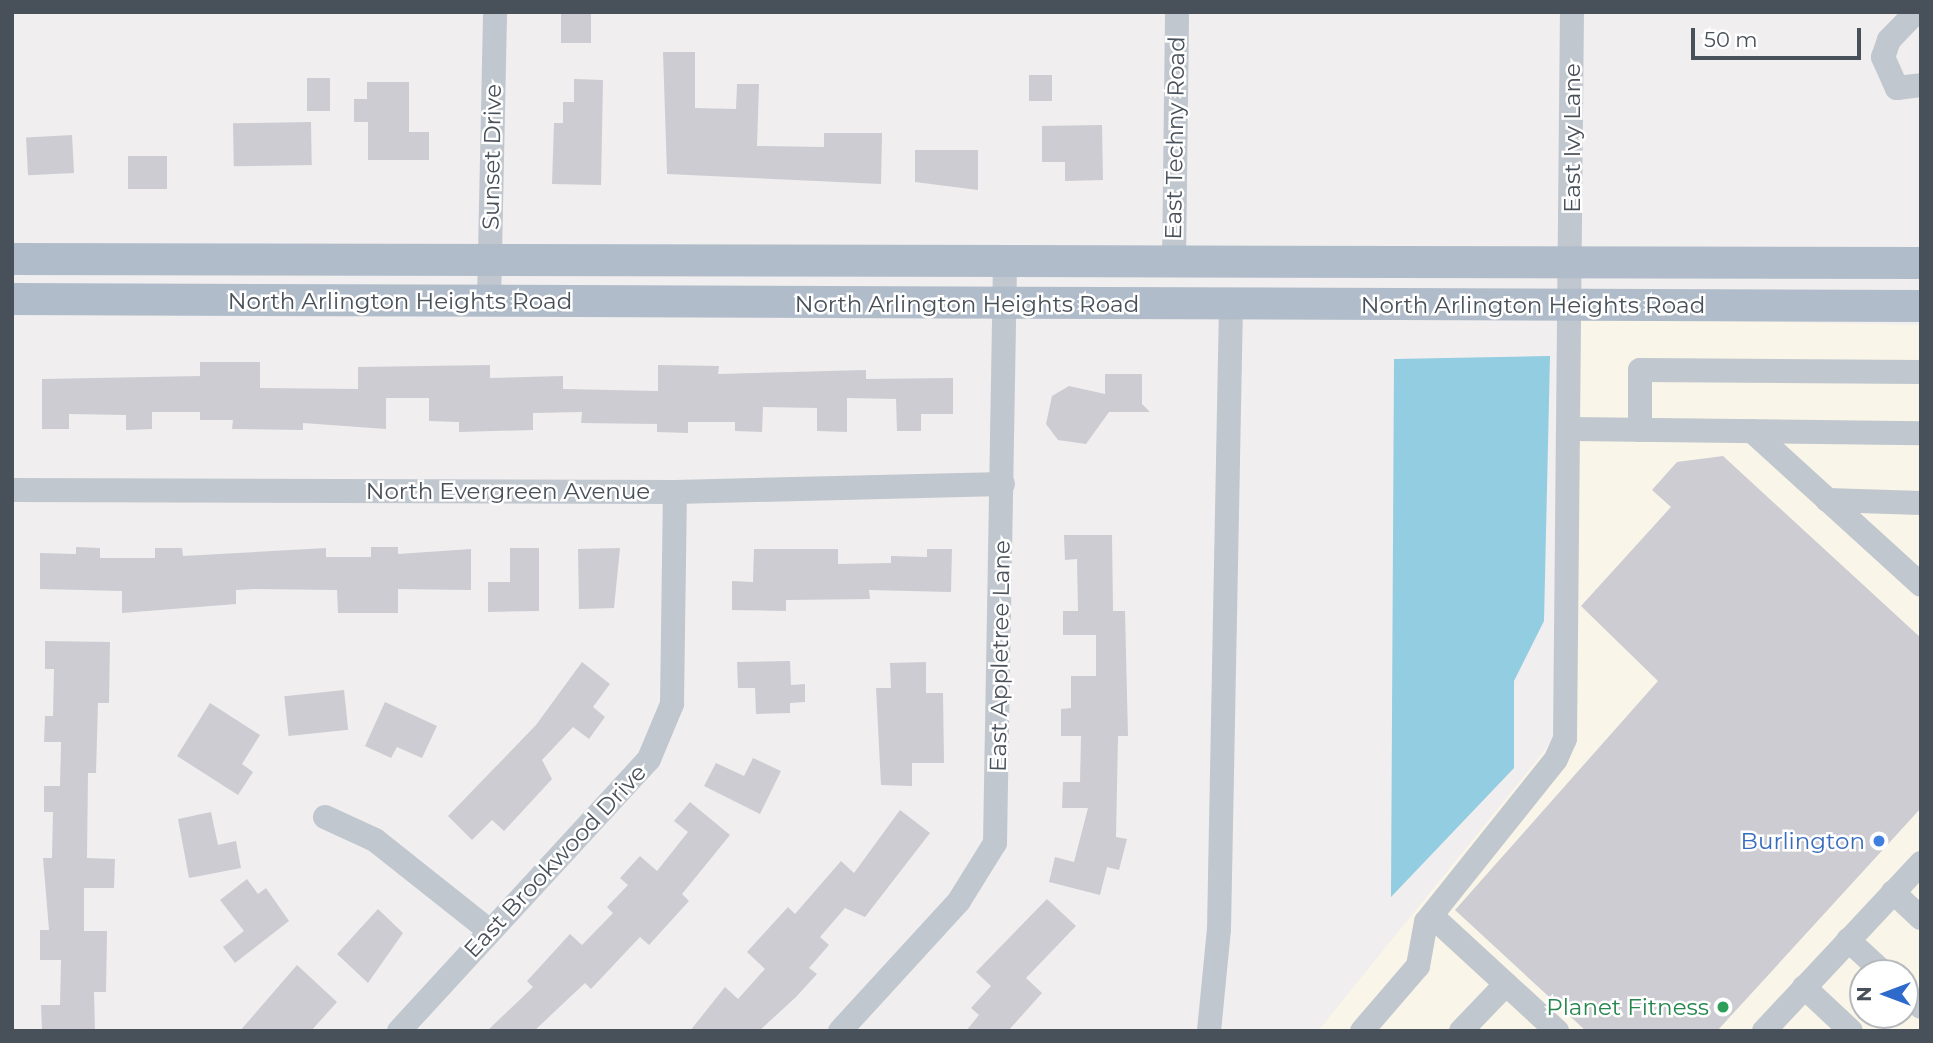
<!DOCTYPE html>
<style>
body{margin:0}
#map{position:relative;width:1933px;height:1043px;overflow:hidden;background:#f0eeee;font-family:Montserrat,sans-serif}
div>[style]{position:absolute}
.commercial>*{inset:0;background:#f9f5e8}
.water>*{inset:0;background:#92cde1}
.building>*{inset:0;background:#ccccd2;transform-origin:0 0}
.minor>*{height:24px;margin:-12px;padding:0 12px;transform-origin:12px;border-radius:12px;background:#c0c7ce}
.major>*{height:32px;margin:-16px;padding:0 16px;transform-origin:16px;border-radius:16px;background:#b0bcc9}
.dots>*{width:19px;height:19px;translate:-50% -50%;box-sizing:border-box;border:4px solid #fff;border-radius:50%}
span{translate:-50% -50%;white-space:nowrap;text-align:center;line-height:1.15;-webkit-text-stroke:5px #fff;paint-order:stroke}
.street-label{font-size:23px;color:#485059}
.shop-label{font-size:23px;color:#366cbe}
.right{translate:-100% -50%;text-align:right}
.leisure-label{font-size:23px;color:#27864d}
.frame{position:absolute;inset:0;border:14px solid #485059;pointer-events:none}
.north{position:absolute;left:1849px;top:959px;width:70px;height:70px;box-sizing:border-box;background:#fff;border:2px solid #b6b9bd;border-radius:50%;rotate:270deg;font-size:19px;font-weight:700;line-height:28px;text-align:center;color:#485059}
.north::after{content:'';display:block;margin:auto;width:24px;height:32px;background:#2d6acb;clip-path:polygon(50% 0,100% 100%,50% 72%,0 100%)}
.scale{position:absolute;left:1691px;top:28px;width:170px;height:32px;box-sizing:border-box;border:4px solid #485059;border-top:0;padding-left:9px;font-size:21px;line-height:24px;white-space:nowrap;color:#485059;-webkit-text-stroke:5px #fff;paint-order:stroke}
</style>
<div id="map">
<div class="commercial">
<div style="clip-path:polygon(evenodd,1576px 318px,1921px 325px,1921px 1031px,1318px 1031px,1571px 718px,1576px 318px,1863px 973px,1905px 973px,1905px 1015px,1863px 1015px,1863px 973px)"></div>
</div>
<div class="water">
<div style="clip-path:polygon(1550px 356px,1544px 621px,1514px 681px,1514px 768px,1391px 897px,1394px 359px)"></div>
</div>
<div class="building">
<div style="left:561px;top:12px;width:30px;height:31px"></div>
<div style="clip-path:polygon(663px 52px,695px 52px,695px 108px,736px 109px,737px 84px,759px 84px,757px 146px,824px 147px,824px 133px,882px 133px,881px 184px,667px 174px)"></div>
<div style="left:1029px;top:75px;width:23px;height:26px"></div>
<div style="left:307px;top:78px;width:23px;height:33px"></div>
<div style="clip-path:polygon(574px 79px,603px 80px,601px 185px,552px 184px,554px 123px,563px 123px,563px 102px,574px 102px)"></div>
<div style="clip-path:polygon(367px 82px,409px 82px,409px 132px,429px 132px,429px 160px,368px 160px,368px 122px,354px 122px,354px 99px,367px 99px)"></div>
<div style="left:311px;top:122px;width:43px;height:78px;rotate:89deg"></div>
<div style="clip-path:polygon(1102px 125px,1103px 180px,1065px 181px,1065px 162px,1042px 162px,1042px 126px)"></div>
<div style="left:72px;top:135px;width:38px;height:46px;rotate:87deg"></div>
<div style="clip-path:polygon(915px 150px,978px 150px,978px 190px,915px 182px)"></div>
<div style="left:128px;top:156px;width:39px;height:33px"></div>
<div style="clip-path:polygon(200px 362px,260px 362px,260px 388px,358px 389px,358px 367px,490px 365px,490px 378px,563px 376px,563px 389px,658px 391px,658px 365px,719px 366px,718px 374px,866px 370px,866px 379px,953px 378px,953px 414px,921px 414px,921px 431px,897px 431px,896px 399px,847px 398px,847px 432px,817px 431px,817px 408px,763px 407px,762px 432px,735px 431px,735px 422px,688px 422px,688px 433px,657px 432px,657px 424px,581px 423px,582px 412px,533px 413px,533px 430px,459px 432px,459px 422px,429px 421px,429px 398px,386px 398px,386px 429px,303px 423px,303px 430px,232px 429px,233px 420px,200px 420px,200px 412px,152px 412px,152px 429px,126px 430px,126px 415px,69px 414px,69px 429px,42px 429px,42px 379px,200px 376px)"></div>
<div style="clip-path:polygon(1105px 374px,1142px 374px,1142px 404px,1150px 412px,1109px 412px,1086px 444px,1058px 440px,1046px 424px,1052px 396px,1069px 386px,1105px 394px)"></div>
<div style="clip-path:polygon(1723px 456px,1921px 638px,1921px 808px,1717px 1031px,1586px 1031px,1455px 910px,1658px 681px,1581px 606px,1671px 507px,1652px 490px,1677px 462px)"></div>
<div style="clip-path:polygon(1064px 535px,1112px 535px,1113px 611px,1125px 611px,1128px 736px,1118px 736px,1116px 837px,1127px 839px,1119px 870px,1107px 867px,1100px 895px,1049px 882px,1055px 857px,1074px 862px,1088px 808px,1062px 808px,1063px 782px,1080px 782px,1081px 736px,1061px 736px,1061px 709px,1071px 708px,1071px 676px,1096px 676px,1096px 635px,1063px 635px,1063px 611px,1078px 611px,1077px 559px,1065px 560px)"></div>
<div style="clip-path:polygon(76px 547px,100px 548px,100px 558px,155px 558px,155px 548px,182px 548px,183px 556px,326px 548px,326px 557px,371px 557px,371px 547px,398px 547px,398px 554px,471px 549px,471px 590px,398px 589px,398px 613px,338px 613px,337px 590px,255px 589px,236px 590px,236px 604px,122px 613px,122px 591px,40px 589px,40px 553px,76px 554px)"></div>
<div style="clip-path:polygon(510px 548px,539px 548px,539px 611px,488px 612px,488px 582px,510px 582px)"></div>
<div style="clip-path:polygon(620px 548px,614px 608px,579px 609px,578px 549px)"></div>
<div style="clip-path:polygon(754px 549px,838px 549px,838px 564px,891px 563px,891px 556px,927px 557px,927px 549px,952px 549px,951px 592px,869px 590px,870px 599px,786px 600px,786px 611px,732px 610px,732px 581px,753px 582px)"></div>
<div style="clip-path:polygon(45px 641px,110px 642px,109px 703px,98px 703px,96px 773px,88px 773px,87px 858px,115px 859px,114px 888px,84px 888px,84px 931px,107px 931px,106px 992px,94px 992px,95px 1031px,42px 1031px,41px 1005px,60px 1005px,61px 960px,40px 960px,40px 930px,49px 930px,43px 858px,52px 858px,53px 812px,44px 812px,44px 786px,60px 786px,61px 742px,44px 742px,45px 716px,53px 716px,54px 669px,45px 669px)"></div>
<div style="clip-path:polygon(790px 661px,791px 685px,805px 684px,805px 702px,790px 703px,790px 713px,756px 714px,755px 688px,738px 688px,737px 662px)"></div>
<div style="clip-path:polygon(582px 662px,610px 684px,593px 707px,605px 717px,589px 739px,573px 727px,542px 760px,552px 779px,504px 831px,492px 820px,472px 840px,448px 816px,536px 725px)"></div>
<div style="clip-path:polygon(926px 662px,926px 693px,943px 693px,944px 763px,912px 763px,912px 786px,881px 785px,876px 688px,891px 688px,890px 663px)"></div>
<div style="left:344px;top:690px;width:40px;height:60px;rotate:84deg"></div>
<div style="clip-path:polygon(385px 702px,437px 726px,422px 758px,397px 747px,391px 758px,365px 746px)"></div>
<div style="clip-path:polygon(210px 703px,260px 735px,242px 764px,253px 772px,238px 795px,177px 756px)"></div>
<div style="clip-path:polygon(753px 758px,781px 771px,760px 814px,704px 786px,716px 763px,744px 776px)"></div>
<div style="clip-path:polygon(690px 802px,730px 835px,682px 894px,689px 901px,649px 945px,640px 937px,591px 989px,585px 983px,534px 1031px,487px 1031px,533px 987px,527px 981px,570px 934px,582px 945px,613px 913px,607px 907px,628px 885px,620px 878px,640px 856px,657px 871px,688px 832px,674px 821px)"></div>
<div style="clip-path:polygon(900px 810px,930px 833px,865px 917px,845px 908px,820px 937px,829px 945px,809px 968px,817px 974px,796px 997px,759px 1031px,690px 1031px,725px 987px,738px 999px,765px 969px,747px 952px,788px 907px,795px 914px,841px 861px,854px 873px)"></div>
<div style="clip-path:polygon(211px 812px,218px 845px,236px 841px,241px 868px,189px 878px,178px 819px)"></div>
<div style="clip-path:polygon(247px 879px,258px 894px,266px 888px,289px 921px,235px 963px,223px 947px,244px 931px,220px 900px)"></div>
<div style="clip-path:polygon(1047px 899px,1076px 926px,1026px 978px,1042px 993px,1008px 1031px,966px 1031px,979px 1015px,971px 1008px,991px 986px,976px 972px)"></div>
<div style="clip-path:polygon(378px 909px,403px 933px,368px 983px,337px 954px)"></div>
<div style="clip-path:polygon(297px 965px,337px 1002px,311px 1031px,240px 1031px)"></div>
</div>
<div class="minor">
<div style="left:1916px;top:12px;width:39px;rotate:134deg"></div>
<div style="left:1889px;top:40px;width:18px;rotate:109deg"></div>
<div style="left:1883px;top:57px;width:34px;rotate:66deg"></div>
<div style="left:1897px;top:88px;width:24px;rotate:-7deg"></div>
<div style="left:1174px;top:263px;width:251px;rotate:-89.3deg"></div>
<div style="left:489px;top:302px;width:290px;rotate:-88.8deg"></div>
<div style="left:1572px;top:429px;width:349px;rotate:0.7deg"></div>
<div style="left:1640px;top:430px;width:60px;rotate:-90deg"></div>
<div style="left:1640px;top:370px;width:281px;rotate:0.4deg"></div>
<div style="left:1752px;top:431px;width:229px;rotate:42.3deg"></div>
<div style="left:12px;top:490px;width:663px;rotate:0.17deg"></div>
<div style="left:675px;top:492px;width:328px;rotate:-1.4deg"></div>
<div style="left:1827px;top:500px;width:94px;rotate:1.8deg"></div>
<div style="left:325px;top:817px;width:55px;rotate:24.7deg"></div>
<div style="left:375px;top:840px;width:147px;rotate:38.4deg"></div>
<div style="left:1893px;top:892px;width:38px;rotate:43deg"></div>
<div style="left:1432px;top:916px;width:170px;rotate:42.6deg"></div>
<div style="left:1848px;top:940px;width:49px;rotate:42.5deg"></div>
<div style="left:1804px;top:987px;width:64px;rotate:43.1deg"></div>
<div style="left:1905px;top:992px;width:22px;rotate:43deg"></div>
<div style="left:399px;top:1031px;width:369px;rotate:-47.4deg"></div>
<div style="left:649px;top:759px;width:60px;rotate:-67.3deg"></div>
<div style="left:672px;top:704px;width:212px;rotate:-89.2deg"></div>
<div style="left:840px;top:1031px;width:176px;rotate:-47.5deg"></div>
<div style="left:959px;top:901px;width:68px;rotate:-58.2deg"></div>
<div style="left:995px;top:843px;width:581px;rotate:-89.01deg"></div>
<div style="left:1209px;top:1031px;width:102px;rotate:-84.4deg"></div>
<div style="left:1219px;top:929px;width:626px;rotate:-88.9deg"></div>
<div style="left:1362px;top:1031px;width:86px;rotate:-49.3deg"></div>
<div style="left:1418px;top:966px;width:45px;rotate:-79.7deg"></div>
<div style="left:1426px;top:922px;width:208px;rotate:-51.4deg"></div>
<div style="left:1556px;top:759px;width:22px;rotate:-66deg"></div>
<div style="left:1565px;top:739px;width:727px;rotate:-89.45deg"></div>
<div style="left:1461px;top:1031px;width:65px;rotate:-46.2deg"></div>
<div style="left:1764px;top:1031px;width:230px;rotate:-46.9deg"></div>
</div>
<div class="major">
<div style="left:12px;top:259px;width:1909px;rotate:0.12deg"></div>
<div style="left:12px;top:299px;width:1909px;rotate:0.21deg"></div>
</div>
<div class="dots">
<div style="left:1879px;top:841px;background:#3f7fe0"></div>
<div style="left:1723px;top:1007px;background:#2e9e5b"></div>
</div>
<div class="street-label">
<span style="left:1175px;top:138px;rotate:-89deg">East Techny Road</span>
<span style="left:1572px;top:138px;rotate:-90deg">East Ivy Lane</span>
<span style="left:492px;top:157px;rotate:-89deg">Sunset Drive</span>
<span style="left:400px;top:301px">North Arlington Heights Road</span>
<span style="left:967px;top:304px">North Arlington Heights Road</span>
<span style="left:1533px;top:305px">North Arlington Heights Road</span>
<span style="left:508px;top:491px">North Evergreen Avenue</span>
<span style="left:1000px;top:656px;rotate:-89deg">East Appletree Lane</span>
<span style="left:555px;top:861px;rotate:-47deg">East Brookwood Drive</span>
</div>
<div class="shop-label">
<span class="right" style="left:1865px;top:841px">Burlington</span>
</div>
<div class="leisure-label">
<span class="right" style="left:1709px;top:1007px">Planet Fitness</span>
</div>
<div class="frame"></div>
<div class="north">N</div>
<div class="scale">50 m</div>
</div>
